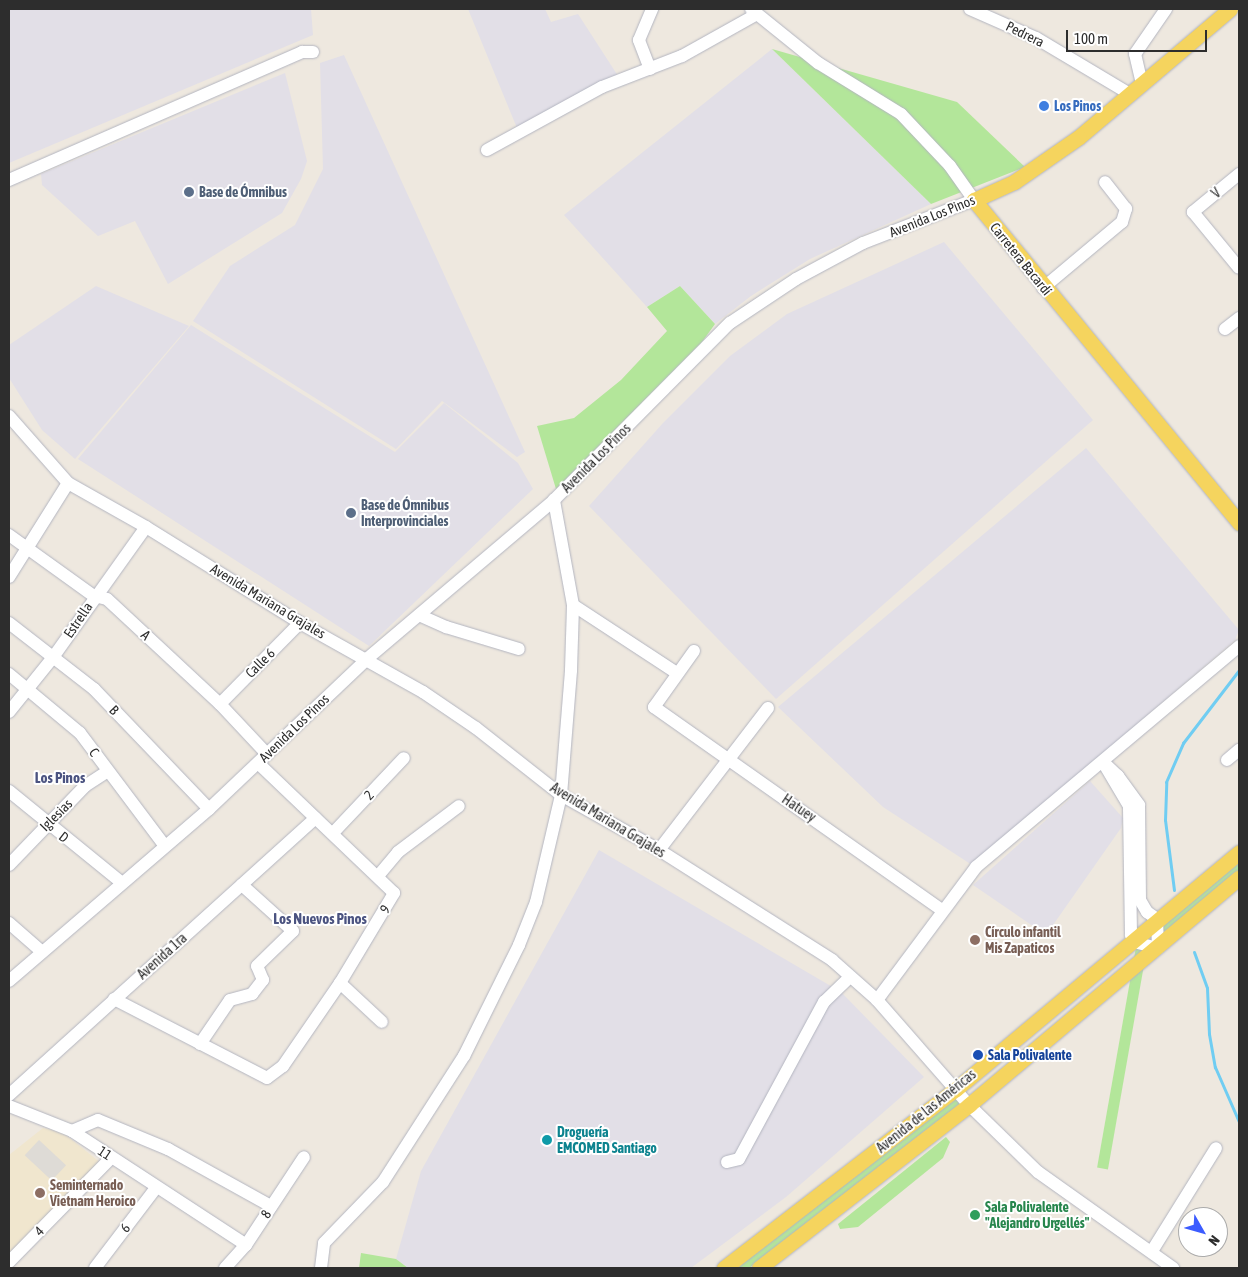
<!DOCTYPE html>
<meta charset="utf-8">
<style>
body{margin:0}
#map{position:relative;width:1248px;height:1277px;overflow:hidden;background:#eee8df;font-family:"Asap Condensed",sans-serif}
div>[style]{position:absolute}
.industrial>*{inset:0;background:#e2dfe7}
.education>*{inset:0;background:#f0e6ce}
.green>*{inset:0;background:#b3e69a;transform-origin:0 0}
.plaza>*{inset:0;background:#dedbd6;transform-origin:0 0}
.stream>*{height:3px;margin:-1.5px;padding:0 1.5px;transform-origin:1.5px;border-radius:1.5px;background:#70cdf2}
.roads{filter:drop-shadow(0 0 1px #b3b5c0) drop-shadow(0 0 1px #b3b5c0)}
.minor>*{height:12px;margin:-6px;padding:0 6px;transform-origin:6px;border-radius:6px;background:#fff}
.major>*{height:15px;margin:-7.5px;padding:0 7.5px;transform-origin:7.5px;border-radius:7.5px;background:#f5d45e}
.dots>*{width:14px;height:14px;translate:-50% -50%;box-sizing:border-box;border:2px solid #fff;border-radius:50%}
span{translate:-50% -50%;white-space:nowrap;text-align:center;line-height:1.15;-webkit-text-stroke:4px #fff;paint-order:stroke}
.street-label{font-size:14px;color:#2d2d2d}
.shop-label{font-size:14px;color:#366cbe;font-weight:700}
.left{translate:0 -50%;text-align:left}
.service-label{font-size:14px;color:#4e5e75;font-weight:700}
.education-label{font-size:14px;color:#785e54;font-weight:700}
.transit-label{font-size:14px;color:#164399;font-weight:700}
.culture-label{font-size:14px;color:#0d838f;font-weight:700}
.leisure-label{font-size:14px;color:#27864d;font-weight:700}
.neighbourhood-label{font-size:15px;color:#4b5380;font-weight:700}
.frame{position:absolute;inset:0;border:10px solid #2d2d2d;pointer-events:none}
.north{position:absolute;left:1178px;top:1207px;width:50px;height:50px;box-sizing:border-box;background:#fff;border:1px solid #ababab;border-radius:50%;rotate:128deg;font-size:14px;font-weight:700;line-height:20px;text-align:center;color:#2d2d2d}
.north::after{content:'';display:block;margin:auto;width:18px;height:22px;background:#3c5cff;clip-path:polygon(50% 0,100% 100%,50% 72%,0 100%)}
.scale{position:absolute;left:1066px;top:30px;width:141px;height:22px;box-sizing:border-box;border:2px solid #2d2d2d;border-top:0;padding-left:6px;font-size:15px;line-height:18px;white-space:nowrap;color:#2d2d2d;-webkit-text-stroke:4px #fff;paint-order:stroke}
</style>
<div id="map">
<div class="industrial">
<div style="clip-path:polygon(9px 9px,311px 9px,313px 35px,9px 163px)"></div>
<div style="clip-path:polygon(468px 9px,545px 9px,551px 22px,578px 14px,620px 79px,517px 128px)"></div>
<div style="clip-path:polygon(772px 49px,931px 204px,810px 259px,751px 296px,715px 324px,680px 286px,647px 307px,564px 215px)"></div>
<div style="clip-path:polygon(344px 55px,525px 452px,517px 457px,442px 401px,396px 449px,193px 321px,230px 266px,295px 225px,323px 169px,320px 63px)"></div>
<div style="clip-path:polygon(285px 73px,307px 161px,301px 179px,282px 213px,168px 284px,135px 221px,98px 236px,42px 185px,41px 174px)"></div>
<div style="clip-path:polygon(944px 242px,1093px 420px,776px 699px,589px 506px,663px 423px,730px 356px,787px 314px)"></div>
<div style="clip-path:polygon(96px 286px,189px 326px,75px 459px,42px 430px,9px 378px,9px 345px)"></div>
<div style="clip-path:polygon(191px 325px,395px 452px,444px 403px,518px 463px,533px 489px,369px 646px,78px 459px)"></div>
<div style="clip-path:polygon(1086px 448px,1239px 630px,1235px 640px,972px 865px,883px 807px,778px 707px)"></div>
<div style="clip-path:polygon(1090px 781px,1123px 818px,1121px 828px,1046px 935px,973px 885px)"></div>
<div style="clip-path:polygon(599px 850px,841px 992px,924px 1077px,786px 1197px,691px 1268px,408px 1268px,396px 1259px,421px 1171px)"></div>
</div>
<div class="education">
<div style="clip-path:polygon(43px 1128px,62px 1132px,101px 1163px,9px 1256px,9px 1155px)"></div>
</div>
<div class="green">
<div style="clip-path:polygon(772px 49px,957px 102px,1025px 167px,931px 204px)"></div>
<div style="clip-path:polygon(680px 286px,715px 324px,702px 342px,556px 489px,537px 426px,574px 418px,621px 380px,667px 331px,647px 307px)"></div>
<div style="clip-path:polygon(1239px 860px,1239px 871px,1162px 937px,1161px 925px)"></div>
<div style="left:1136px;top:947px;width:11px;height:224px;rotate:10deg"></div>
<div style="clip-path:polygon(955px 1097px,961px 1105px,777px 1248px,749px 1268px,735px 1268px)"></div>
<div style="clip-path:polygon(946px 1137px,950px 1142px,943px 1158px,858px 1227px,840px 1229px,838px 1224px)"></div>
<div style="clip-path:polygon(361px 1253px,396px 1259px,408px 1268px,359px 1268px)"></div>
</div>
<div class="plaza">
<div style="left:39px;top:1140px;width:37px;height:21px;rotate:43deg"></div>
</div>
<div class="stream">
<div style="left:1174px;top:890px;width:71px;rotate:-97.3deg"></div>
<div style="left:1165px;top:820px;width:38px;rotate:-88deg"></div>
<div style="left:1166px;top:782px;width:43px;rotate:-66.4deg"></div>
<div style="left:1183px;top:743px;width:92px;rotate:-52.5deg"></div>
<div style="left:1194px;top:952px;width:38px;rotate:70deg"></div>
<div style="left:1207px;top:988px;width:46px;rotate:87.5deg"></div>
<div style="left:1209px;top:1034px;width:34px;rotate:80deg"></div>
<div style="left:1215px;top:1067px;width:60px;rotate:66.4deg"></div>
</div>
<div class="roads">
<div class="minor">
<div style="left:970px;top:9px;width:72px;rotate:23.7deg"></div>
<div style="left:1036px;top:38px;width:109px;rotate:30.8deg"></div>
<div style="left:650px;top:69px;width:31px;rotate:-111deg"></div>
<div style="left:639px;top:40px;width:34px;rotate:-67deg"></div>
<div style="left:1142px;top:84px;width:31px;rotate:-103deg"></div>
<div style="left:1135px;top:54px;width:55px;rotate:-55.4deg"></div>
<div style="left:487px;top:150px;width:131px;rotate:-28.7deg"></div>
<div style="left:602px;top:87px;width:86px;rotate:-21.2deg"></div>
<div style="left:682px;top:56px;width:86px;rotate:-29.2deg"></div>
<div style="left:1239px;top:174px;width:60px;rotate:140.4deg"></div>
<div style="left:1193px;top:212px;width:72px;rotate:50.6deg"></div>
<div style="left:9px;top:180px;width:320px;rotate:-23.6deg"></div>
<div style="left:302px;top:52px;width:11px"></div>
<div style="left:1043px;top:288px;width:103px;rotate:-39.9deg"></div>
<div style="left:1122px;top:222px;width:14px;rotate:-73deg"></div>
<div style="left:1126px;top:209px;width:34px;rotate:-128deg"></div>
<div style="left:1225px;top:329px;width:18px;rotate:-38deg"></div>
<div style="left:9px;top:416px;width:89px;rotate:48.6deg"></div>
<div style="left:68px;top:483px;width:90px;rotate:29.4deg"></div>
<div style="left:146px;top:527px;width:181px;rotate:31.9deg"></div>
<div style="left:300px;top:623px;width:141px;rotate:29.3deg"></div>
<div style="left:423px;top:692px;width:64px;rotate:34.2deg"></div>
<div style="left:476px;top:728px;width:108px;rotate:38.2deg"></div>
<div style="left:561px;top:795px;width:112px;rotate:29.3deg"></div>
<div style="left:659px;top:850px;width:205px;rotate:32.4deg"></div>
<div style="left:832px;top:960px;width:60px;rotate:41.6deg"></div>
<div style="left:877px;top:1000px;width:140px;rotate:48.8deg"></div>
<div style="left:969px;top:1105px;width:96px;rotate:44.2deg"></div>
<div style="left:1038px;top:1172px;width:166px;rotate:35.4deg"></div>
<div style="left:9px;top:535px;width:105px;rotate:35.7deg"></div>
<div style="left:94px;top:596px;width:13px;rotate:13deg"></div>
<div style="left:107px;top:599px;width:154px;rotate:42.9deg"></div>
<div style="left:220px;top:704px;width:69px;rotate:46.8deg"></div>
<div style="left:9px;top:577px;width:111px;rotate:-57.9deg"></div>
<div style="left:573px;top:605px;width:124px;rotate:33.2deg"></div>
<div style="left:419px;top:615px;width:30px;rotate:24deg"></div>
<div style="left:446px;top:627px;width:76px;rotate:16.8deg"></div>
<div style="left:9px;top:623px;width:108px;rotate:37.8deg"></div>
<div style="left:94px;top:689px;width:166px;rotate:46.2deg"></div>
<div style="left:694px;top:651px;width:69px;rotate:125.5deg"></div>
<div style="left:654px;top:707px;width:352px;rotate:35.2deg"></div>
<div style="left:9px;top:674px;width:92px;rotate:39.7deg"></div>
<div style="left:80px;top:733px;width:140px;rotate:53.1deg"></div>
<div style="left:220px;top:704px;width:114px;rotate:-45.4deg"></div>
<div style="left:9px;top:712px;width:72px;rotate:-51.2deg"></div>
<div style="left:54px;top:656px;width:158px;rotate:-54.5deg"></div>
<div style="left:1227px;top:760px;width:16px;rotate:-40deg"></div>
<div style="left:1103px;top:762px;width:21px;rotate:43deg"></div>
<div style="left:1118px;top:776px;width:36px;rotate:54deg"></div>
<div style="left:1139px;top:805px;width:95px;rotate:89.4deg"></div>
<div style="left:1140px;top:900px;width:14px;rotate:60deg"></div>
<div style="left:1147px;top:912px;width:12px;rotate:35deg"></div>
<div style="left:1157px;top:919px;width:29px;rotate:88deg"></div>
<div style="left:1158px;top:948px;width:25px;rotate:-166deg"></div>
<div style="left:1134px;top:942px;width:8px;rotate:-113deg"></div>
<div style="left:1131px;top:935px;width:129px;rotate:-90.9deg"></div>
<div style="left:1129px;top:806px;width:51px;rotate:-120.6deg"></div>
<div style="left:9px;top:791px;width:144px;rotate:39.1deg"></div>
<div style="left:333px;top:833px;width:103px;rotate:-46.6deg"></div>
<div style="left:659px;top:850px;width:179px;rotate:-52.5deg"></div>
<div style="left:9px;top:865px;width:110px;rotate:-46.1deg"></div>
<div style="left:85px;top:786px;width:27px;rotate:-33deg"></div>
<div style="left:378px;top:876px;width:31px;rotate:-50deg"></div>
<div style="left:398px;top:852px;width:76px;rotate:-37deg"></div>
<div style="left:9px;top:923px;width:43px;rotate:41.2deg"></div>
<div style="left:9px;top:981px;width:264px;rotate:-40.7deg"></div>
<div style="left:209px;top:809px;width:219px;rotate:-43.5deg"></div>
<div style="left:368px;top:658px;width:244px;rotate:-40.3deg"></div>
<div style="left:554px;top:500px;width:250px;rotate:-45.2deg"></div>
<div style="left:730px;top:323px;width:79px;rotate:-33.7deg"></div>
<div style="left:796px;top:279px;width:76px;rotate:-28.2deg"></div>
<div style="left:863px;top:243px;width:119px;rotate:-21.2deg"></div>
<div style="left:974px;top:200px;width:42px;rotate:-125.2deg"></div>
<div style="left:950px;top:166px;width:71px;rotate:-133.3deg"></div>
<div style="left:901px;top:114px;width:97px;rotate:-148.4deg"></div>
<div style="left:818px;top:63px;width:86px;rotate:-141.1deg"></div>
<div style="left:340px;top:983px;width:57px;rotate:42.9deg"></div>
<div style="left:114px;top:999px;width:172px;rotate:27.3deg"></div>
<div style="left:267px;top:1078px;width:20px;rotate:-37deg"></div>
<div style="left:283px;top:1066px;width:101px;rotate:-55.5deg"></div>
<div style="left:340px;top:983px;width:105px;rotate:-59deg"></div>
<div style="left:394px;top:893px;width:188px;rotate:-136.3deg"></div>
<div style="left:877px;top:1000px;width:166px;rotate:-53.3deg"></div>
<div style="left:976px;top:867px;width:344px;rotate:-40deg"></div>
<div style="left:200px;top:1044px;width:53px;rotate:-55.7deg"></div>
<div style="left:230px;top:1000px;width:23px;rotate:-15deg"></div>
<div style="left:252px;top:994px;width:18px;rotate:-52deg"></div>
<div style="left:263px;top:980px;width:15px;rotate:-113deg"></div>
<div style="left:257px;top:966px;width:50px;rotate:-44.2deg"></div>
<div style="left:293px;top:931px;width:69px;rotate:-138deg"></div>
<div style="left:9px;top:1095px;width:413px;rotate:-42.1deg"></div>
<div style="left:9px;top:1106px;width:68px;rotate:21.6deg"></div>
<div style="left:72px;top:1131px;width:208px;rotate:33.2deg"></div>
<div style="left:72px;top:1131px;width:28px;rotate:-23deg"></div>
<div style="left:98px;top:1120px;width:76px;rotate:22.5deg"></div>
<div style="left:168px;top:1149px;width:118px;rotate:29deg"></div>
<div style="left:727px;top:1162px;width:12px;rotate:-14deg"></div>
<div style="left:739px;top:1159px;width:179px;rotate:-61.6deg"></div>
<div style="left:824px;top:1002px;width:36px;rotate:-44deg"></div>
<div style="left:1152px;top:1251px;width:121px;rotate:-58.1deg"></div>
<div style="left:9px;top:1262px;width:146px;rotate:-45.6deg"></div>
<div style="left:95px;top:1268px;width:101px;rotate:-52.7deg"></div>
<div style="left:225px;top:1268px;width:31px;rotate:-48deg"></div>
<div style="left:246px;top:1245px;width:105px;rotate:-56.6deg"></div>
<div style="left:321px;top:1268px;width:25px;rotate:-83deg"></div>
<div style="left:324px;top:1243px;width:85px;rotate:-46deg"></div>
<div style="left:383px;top:1182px;width:150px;rotate:-57.3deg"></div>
<div style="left:464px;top:1056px;width:124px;rotate:-63.6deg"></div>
<div style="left:519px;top:945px;width:46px;rotate:-68.4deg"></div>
<div style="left:536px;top:902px;width:110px;rotate:-76.8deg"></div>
<div style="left:561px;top:795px;width:125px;rotate:-85.4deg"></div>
<div style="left:571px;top:670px;width:65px;rotate:-88.2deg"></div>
<div style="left:573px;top:605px;width:107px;rotate:-100.3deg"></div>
</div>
<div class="major">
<div style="left:1230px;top:9px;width:198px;rotate:139.7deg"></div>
<div style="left:1079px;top:137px;width:79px;rotate:145.3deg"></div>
<div style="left:1014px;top:182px;width:44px;rotate:155.8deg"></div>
<div style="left:974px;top:200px;width:418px;rotate:50.6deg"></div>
<div style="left:724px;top:1268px;width:293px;rotate:-37.7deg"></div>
<div style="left:956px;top:1089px;width:369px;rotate:-39.9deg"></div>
<div style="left:759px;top:1268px;width:266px;rotate:-37.8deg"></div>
<div style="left:969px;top:1105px;width:353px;rotate:-40.1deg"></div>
</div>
</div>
<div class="dots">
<div style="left:1044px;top:106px;background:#3f7fe0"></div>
<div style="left:189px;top:192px;background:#5c6f8a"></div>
<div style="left:351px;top:513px;background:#5c6f8a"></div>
<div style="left:975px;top:940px;background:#8d6e63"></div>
<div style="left:978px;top:1055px;background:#1a4fb4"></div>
<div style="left:547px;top:1140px;background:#0f9aa8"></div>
<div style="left:40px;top:1193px;background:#8d6e63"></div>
<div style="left:975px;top:1215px;background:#2e9e5b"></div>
</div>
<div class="street-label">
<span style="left:1025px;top:34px;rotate:26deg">Pedrera</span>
<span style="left:1216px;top:193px;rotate:-40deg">V</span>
<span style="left:932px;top:216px;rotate:-22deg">Avenida Los Pinos</span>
<span style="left:1021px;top:259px;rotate:51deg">Carretera Bacardí</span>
<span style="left:596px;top:458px;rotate:-45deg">Avenida Los Pinos</span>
<span style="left:268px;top:601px;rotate:31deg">Avenida Mariana Grajales</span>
<span style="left:78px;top:620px;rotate:-56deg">Estrella</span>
<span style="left:146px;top:635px;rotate:43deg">A</span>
<span style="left:260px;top:663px;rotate:-45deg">Calle 6</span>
<span style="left:114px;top:710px;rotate:46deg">B</span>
<span style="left:294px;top:728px;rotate:-44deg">Avenida Los Pinos</span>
<span style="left:94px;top:752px;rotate:53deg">C</span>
<span style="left:369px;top:795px;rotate:-47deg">2</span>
<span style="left:799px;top:808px;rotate:34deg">Hatuey</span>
<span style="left:56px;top:815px;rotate:-45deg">Iglesias</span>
<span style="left:608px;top:820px;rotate:31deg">Avenida Mariana Grajales</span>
<span style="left:64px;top:837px;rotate:38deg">D</span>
<span style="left:385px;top:909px;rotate:-59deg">9</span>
<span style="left:162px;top:956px;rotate:-42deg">Avenida 1ra</span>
<span style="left:926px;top:1111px;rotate:-39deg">Avenida de las Américas</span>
<span style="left:105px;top:1153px;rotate:34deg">11</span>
<span style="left:266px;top:1214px;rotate:-57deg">8</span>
<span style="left:125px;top:1228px;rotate:-53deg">6</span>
<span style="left:39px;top:1231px;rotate:-45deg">4</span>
</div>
<div class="shop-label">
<span class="left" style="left:1054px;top:106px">Los Pinos</span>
</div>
<div class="service-label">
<span class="left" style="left:199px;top:192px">Base de Ómnibus</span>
<span class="left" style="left:361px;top:513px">Base de Ómnibus<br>Interprovinciales</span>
</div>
<div class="education-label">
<span class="left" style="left:985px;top:940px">Círculo infantil<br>Mis Zapaticos</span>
<span class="left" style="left:50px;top:1193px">Seminternado<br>Vietnam Heroico</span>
</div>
<div class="transit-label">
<span class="left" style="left:988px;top:1055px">Sala Polivalente</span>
</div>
<div class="culture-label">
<span class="left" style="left:557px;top:1140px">Droguería<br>EMCOMED Santiago</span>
</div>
<div class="leisure-label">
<span class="left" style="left:985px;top:1215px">Sala Polivalente<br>"Alejandro Urgellés"</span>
</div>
<div class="neighbourhood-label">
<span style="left:60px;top:778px">Los Pinos</span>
<span style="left:320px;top:919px">Los Nuevos Pinos</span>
</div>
<div class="frame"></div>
<div class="north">N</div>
<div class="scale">100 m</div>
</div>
